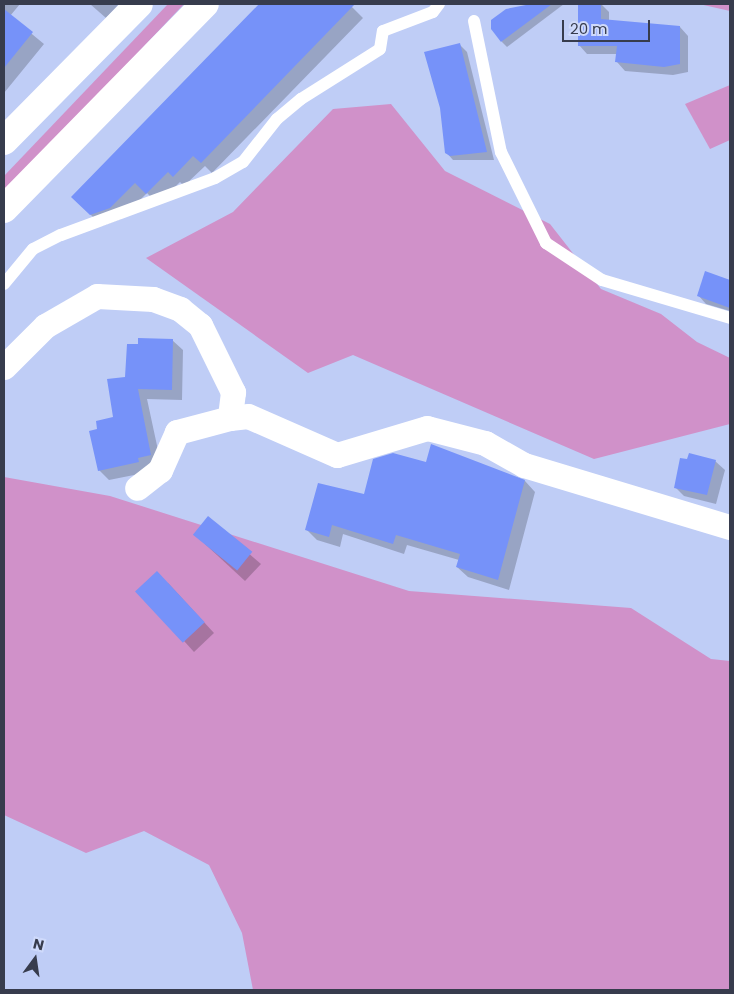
<!DOCTYPE html>
<style>
body{margin:0}
#map{position:relative;width:734px;height:994px;overflow:hidden;background:#bfcdf6;font-family:Poppins,sans-serif}
div>[style]{position:absolute}
.green>*{inset:0;background:#d091c9}
.shadow>*{inset:0;background:#0003}
.building>*{inset:0;background:#7692f9;transform-origin:0 0}
.service>*{height:12px;margin:-6px;padding:0 6px;transform-origin:6px;border-radius:6px;background:#fff}
.minor>*{height:25px;margin:-12.5px;padding:0 12.5px;transform-origin:12.5px;border-radius:12.5px;background:#fff}
.tertiary>*{height:28px;margin:-14px;padding:0 14px;transform-origin:14px;border-radius:14px;background:#fff}
span{translate:-50% -50%;white-space:nowrap;text-align:center;line-height:1.15;-webkit-text-stroke:5px #cfdafb;paint-order:stroke}
.frame{position:absolute;inset:0;border:5px solid #373c4d;pointer-events:none}
.north{position:absolute;left:10px;top:934px;width:50px;height:50px;-webkit-text-stroke:4px #cfdafb;paint-order:stroke;rotate:14deg;font-size:14px;font-weight:700;line-height:20px;text-align:center;color:#373c4d}
.north::after{content:'';display:block;margin:auto;width:18px;height:22px;background:#373c4d;clip-path:polygon(50% 0,100% 100%,50% 72%,0 100%)}
.scale{position:absolute;left:562px;top:20px;width:88px;height:22px;box-sizing:border-box;border:2px solid #373c4d;border-top:0;padding-left:6px;font-size:15px;line-height:18px;white-space:nowrap;color:#373c4d;-webkit-text-stroke:4px #cfdafb;paint-order:stroke}
</style>
<div id="map">
<div class="green">
<div style="clip-path:polygon(168px 4px,184px 4px,4px 194px,4px 176px)"></div>
<div style="clip-path:polygon(699px 4px,730px 4px,730px 11px)"></div>
<div style="clip-path:polygon(730px 85px,730px 140px,710px 149px,685px 104px)"></div>
<div style="clip-path:polygon(391px 104px,445px 171px,550px 224px,601px 289px,661px 314px,697px 342px,730px 358px,730px 424px,594px 459px,353px 355px,308px 373px,146px 258px,233px 212px,333px 109px)"></div>
<div style="clip-path:polygon(4px 477px,110px 496px,409px 591px,631px 608px,711px 659px,730px 661px,730px 990px,253px 990px,242px 933px,209px 865px,144px 831px,86px 853px,4px 815px)"></div>
</div>
<div class="shadow">
<div style="clip-path:polygon(4px 4px,20px 4px,10px 16px,44px 44px,4px 93px)"></div>
<div style="clip-path:polygon(90px 4px,119px 4px,106px 18px)"></div>
<div style="clip-path:polygon(262px 4px,349px 4px,363px 18px,212px 173px,205px 166px,184px 186px,180px 182px,158px 204px,147px 193px,121px 219px,102px 226px,73px 197px)"></div>
<div style="clip-path:polygon(537px 4px,564px 4px,507px 47px,502px 42px,506px 10px)"></div>
<div style="clip-path:polygon(579px 4px,601px 4px,609px 12px,609px 21px,680px 27px,688px 36px,688px 72px,673px 75px,625px 71px,617px 62px,617px 54px,587px 54px,579px 45px)"></div>
<div style="clip-path:polygon(459px 44px,467px 52px,494px 160px,453px 160px,446px 152px)"></div>
<div style="clip-path:polygon(706px 273px,730px 281px,730px 311px,706px 304px,698px 295px)"></div>
<div style="clip-path:polygon(172px 340px,183px 350px,182px 400px,147px 399px,161px 464px,149px 472px,109px 480px,99px 470px,99px 430px,114px 418px,139px 345px)"></div>
<div style="clip-path:polygon(715px 461px,725px 470px,716px 504px,684px 496px,675px 487px)"></div>
<div style="clip-path:polygon(427px 463px,525px 481px,535px 492px,509px 590px,468px 577px,457px 567px,459px 560px,407px 545px,404px 554px,343px 534px,340px 547px,317px 540px,307px 530px)"></div>
<div style="clip-path:polygon(208px 518px,261px 564px,245px 581px,205px 544px)"></div>
<div style="clip-path:polygon(168px 583px,214px 633px,194px 652px,184px 641px)"></div>
</div>
<div class="building">
<div style="clip-path:polygon(259px 4px,355px 4px,201px 163px,193px 156px,173px 177px,168px 172px,146px 194px,135px 183px,110px 208px,90px 215px,71px 197px)"></div>
<div style="clip-path:polygon(531px 4px,552px 4px,501px 42px,491px 29px,491px 20px,506px 9px)"></div>
<div style="clip-path:polygon(578px 4px,601px 4px,601px 19px,680px 26px,680px 64px,664px 67px,615px 62px,617px 46px,578px 46px)"></div>
<div style="clip-path:polygon(4px 9px,33px 32px,4px 68px)"></div>
<div style="clip-path:polygon(460px 43px,487px 152px,450px 156px,445px 153px,440px 108px,424px 52px)"></div>
<div style="clip-path:polygon(705px 271px,730px 280px,730px 308px,697px 296px)"></div>
<div style="clip-path:polygon(138px 338px,173px 339px,172px 390px,138px 389px,151px 455px,138px 458px,139px 462px,98px 471px,89px 431px,97px 429px,96px 421px,113px 417px,107px 379px,125px 377px,127px 344px,138px 344px)"></div>
<div style="clip-path:polygon(431px 444px,525px 480px,498px 580px,456px 567px,460px 554px,396px 535px,393px 544px,332px 525px,329px 537px,305px 530px,318px 483px,364px 494px,373px 459px,393px 453px,426px 462px)"></div>
<div style="clip-path:polygon(689px 453px,716px 460px,707px 495px,674px 488px,680px 458px,687px 459px)"></div>
<div style="left:208px;top:516px;width:57px;height:24px;rotate:39deg"></div>
<div style="left:157px;top:571px;width:70px;height:30px;rotate:47deg"></div>
</div>
<div class="service">
<div style="left:474px;top:21px;width:134px;rotate:78.4deg"></div>
<div style="left:501px;top:152px;width:102px;rotate:63.7deg"></div>
<div style="left:546px;top:243px;width:67px;rotate:33.5deg"></div>
<div style="left:602px;top:280px;width:134px;rotate:16.5deg"></div>
<div style="left:4px;top:284px;width:45px;rotate:-50.4deg"></div>
<div style="left:33px;top:249px;width:31px;rotate:-27deg"></div>
<div style="left:61px;top:235px;width:164px;rotate:-20.3deg"></div>
<div style="left:215px;top:178px;width:32px;rotate:-30deg"></div>
<div style="left:243px;top:162px;width:55px;rotate:-51.7deg"></div>
<div style="left:277px;top:119px;width:31px;rotate:-40deg"></div>
<div style="left:301px;top:99px;width:93px;rotate:-32.3deg"></div>
<div style="left:380px;top:49px;width:18px;rotate:-81deg"></div>
<div style="left:383px;top:31px;width:53px;rotate:-20.8deg"></div>
<div style="left:433px;top:12px;width:10px;rotate:-53deg"></div>
</div>
<div class="minor">
<div style="left:4px;top:367px;width:58px;rotate:-45deg"></div>
<div style="left:45px;top:326px;width:60px;rotate:-30deg"></div>
<div style="left:97px;top:296px;width:56px;rotate:3.1deg"></div>
<div style="left:153px;top:299px;width:29px;rotate:20deg"></div>
<div style="left:180px;top:309px;width:26px;rotate:39deg"></div>
<div style="left:200px;top:325px;width:75px;rotate:63.8deg"></div>
<div style="left:233px;top:392px;width:26px;rotate:97deg"></div>
<div style="left:230px;top:418px;width:55px;rotate:165.2deg"></div>
<div style="left:177px;top:432px;width:42px;rotate:114.1deg"></div>
<div style="left:160px;top:470px;width:29px;rotate:142deg"></div>
<div style="left:230px;top:418px;width:18px;rotate:-6deg"></div>
<div style="left:248px;top:416px;width:97px;rotate:23.7deg"></div>
<div style="left:337px;top:455px;width:94px;rotate:-16.7deg"></div>
<div style="left:427px;top:428px;width:60px;rotate:14.5deg"></div>
<div style="left:485px;top:443px;width:45px;rotate:29.4deg"></div>
<div style="left:524px;top:465px;width:215px;rotate:16.8deg"></div>
</div>
<div class="tertiary">
<div style="left:4px;top:141px;width:192px;rotate:-45.4deg"></div>
<div style="left:4px;top:209px;width:287px;rotate:-45.6deg"></div>
</div>
<div class="frame"></div>
<div class="north">N</div>
<div class="scale">20 m</div>
</div>
